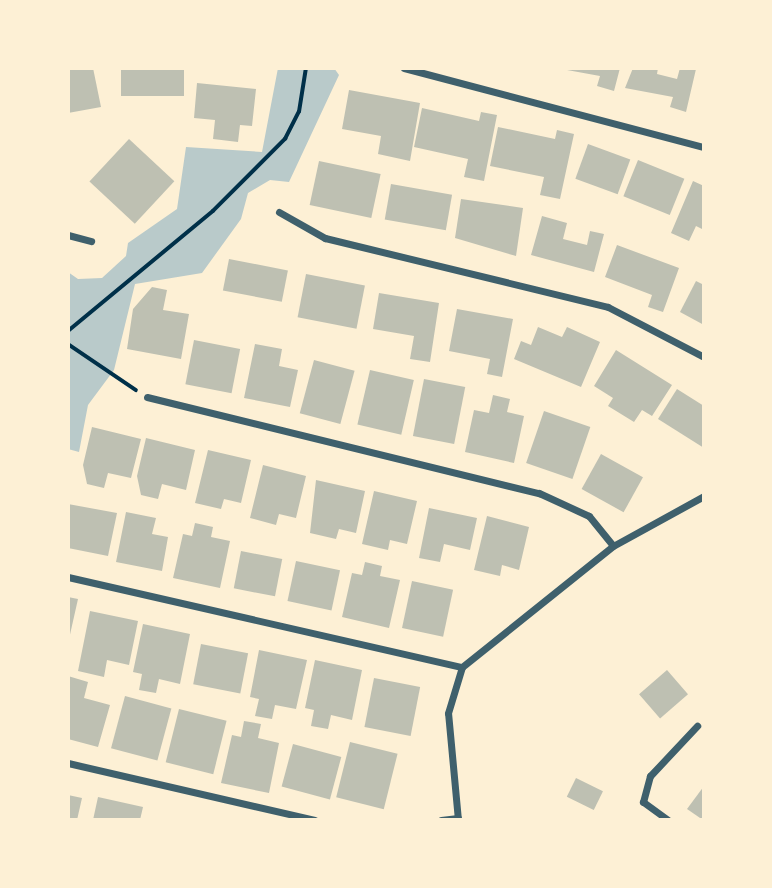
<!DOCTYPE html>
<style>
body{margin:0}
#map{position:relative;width:772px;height:888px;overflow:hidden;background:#fdf0d5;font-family:"Roboto Condensed",sans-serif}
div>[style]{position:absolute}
.green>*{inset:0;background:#b9caca}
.building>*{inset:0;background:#bec0b2;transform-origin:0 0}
.path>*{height:3.5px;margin:-1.75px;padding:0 1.75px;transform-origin:1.75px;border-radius:1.75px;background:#003049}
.minor>*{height:7px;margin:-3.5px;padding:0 3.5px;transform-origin:3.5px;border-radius:3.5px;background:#3f606c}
span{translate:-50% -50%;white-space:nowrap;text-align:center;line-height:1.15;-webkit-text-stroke:5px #fdf0d5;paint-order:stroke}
.frame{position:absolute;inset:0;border:70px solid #fdf0d5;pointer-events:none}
</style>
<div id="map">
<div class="green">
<div style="clip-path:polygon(278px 68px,334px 68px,339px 75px,289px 182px,270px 180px,248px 193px,241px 219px,202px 273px,135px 284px,114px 370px,88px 405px,79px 452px,68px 449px,68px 272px,78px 279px,102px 278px,126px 256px,128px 243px,177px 209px,186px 147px,262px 152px)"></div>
</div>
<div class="building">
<div style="clip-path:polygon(68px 68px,93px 68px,101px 107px,68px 113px)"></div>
<div style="left:121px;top:68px;width:63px;height:28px"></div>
<div style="clip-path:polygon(556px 68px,620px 68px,614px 91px,597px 86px,600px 76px)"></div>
<div style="clip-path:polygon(633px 68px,658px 68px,657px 74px,677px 79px,680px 68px,696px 69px,686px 112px,670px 107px,673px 97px,625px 88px)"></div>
<div style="clip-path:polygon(197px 83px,256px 89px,252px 126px,240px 125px,238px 142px,213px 139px,215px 120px,194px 118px)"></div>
<div style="clip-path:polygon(349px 90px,420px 103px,410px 161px,378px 154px,381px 136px,342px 129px)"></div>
<div style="clip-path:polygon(422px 108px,479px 121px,481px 112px,497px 115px,484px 181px,464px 177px,468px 159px,414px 147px)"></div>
<div style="clip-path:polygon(498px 127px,555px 139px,557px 130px,574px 134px,560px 199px,540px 195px,544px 177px,490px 166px)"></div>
<div style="left:129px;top:139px;width:62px;height:58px;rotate:43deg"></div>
<div style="left:588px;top:144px;width:45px;height:37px;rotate:20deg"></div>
<div style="left:638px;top:160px;width:50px;height:39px;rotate:22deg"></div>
<div style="left:319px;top:161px;width:63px;height:45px;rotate:12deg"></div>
<div style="clip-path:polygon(693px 181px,704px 186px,704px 230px,696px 226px,689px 241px,671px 233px)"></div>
<div style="left:391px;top:184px;width:62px;height:36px;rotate:10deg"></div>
<div style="clip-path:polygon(461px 199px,523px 208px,516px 256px,455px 238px)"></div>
<div style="clip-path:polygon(542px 216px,567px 223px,563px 239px,587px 245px,590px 231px,604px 234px,594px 272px,531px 255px)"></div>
<div style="clip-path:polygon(617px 245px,679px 268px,663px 312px,648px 307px,652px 295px,605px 277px)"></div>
<div style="left:229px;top:259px;width:60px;height:32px;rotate:11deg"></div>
<div style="left:306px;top:274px;width:60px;height:44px;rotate:11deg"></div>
<div style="clip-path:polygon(696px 281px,704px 285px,704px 325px,680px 312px)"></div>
<div style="clip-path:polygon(152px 287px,167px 290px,163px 310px,189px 314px,181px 359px,127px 349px,133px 309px)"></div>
<div style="clip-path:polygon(379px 293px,439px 303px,430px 362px,410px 359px,414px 336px,373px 329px)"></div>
<div style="clip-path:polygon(457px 309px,513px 319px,502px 377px,487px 374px,490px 359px,449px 351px)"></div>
<div style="clip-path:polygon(538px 327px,562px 337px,567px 327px,600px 342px,581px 387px,514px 359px,521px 341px,531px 345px)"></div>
<div style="left:194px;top:340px;width:47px;height:45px;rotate:11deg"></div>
<div style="clip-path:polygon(255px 344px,282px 349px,279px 366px,298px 370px,290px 407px,244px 398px)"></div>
<div style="clip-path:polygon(616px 350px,672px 385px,652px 416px,642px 410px,634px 422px,608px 406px,613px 398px,594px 386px)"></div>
<div style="left:314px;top:360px;width:42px;height:55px;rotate:15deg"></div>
<div style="left:370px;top:370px;width:45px;height:56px;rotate:13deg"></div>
<div style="left:424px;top:379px;width:42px;height:58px;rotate:11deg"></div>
<div style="clip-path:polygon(677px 389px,704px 406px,704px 448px,658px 419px)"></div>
<div style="clip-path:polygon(493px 395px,510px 399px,507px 412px,524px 416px,514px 463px,465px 452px,474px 410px,489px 413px)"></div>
<div style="left:544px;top:411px;width:49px;height:55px;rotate:19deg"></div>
<div style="clip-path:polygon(92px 427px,141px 439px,131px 478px,108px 473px,104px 488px,87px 484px,83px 465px)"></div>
<div style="clip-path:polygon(146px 438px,195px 450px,186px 490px,162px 484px,158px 499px,141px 495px,137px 476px)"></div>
<div style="clip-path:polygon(208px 450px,251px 460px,241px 503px,224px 499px,221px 509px,195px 503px)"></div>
<div style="left:601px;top:454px;width:48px;height:40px;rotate:29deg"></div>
<div style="clip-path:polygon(263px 465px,306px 476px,296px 518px,279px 514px,276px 525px,250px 518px)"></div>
<div style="clip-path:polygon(316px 480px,365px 491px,356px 533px,339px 529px,336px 539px,310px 533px)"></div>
<div style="clip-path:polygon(374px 491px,417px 501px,407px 544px,390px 540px,388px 550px,362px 544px)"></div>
<div style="clip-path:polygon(68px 504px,117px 513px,108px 556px,68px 548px)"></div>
<div style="clip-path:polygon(429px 508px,477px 518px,470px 550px,444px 544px,440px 562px,419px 558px)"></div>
<div style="clip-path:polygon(126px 512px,156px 518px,152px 534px,168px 537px,162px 571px,116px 562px)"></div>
<div style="clip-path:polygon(487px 516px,529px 527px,519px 570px,502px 565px,500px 576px,474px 570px)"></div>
<div style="clip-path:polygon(195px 523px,213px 527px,211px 537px,230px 541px,220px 588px,173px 578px,183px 534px,192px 536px)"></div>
<div style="left:241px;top:551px;width:42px;height:38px;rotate:11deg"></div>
<div style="left:296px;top:561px;width:45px;height:41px;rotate:12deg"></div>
<div style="clip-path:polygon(365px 562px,382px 566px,380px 576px,400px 580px,389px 628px,342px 617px,352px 573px,362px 575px)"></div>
<div style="left:412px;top:581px;width:42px;height:48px;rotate:12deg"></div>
<div style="clip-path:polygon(68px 597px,78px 599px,69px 639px,68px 639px)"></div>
<div style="clip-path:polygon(90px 611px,138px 621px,129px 665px,107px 660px,104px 677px,78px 671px)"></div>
<div style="clip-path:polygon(143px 624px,190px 634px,180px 684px,159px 679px,156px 693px,139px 690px,142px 674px,133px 672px)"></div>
<div style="left:201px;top:644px;width:48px;height:41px;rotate:11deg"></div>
<div style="clip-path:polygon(259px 650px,307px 660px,296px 709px,275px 705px,272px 719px,255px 716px,259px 699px,250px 697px)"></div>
<div style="clip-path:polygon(315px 660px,362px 670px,352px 720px,331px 715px,328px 729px,311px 726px,314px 710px,305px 708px)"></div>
<div style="left:667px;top:670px;width:32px;height:37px;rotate:49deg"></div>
<div style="clip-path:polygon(68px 676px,88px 682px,84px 698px,110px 705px,98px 747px,68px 739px)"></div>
<div style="left:374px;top:678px;width:47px;height:50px;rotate:11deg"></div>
<div style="left:125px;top:696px;width:48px;height:54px;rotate:15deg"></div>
<div style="left:179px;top:709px;width:49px;height:55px;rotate:14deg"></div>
<div style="clip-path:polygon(244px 721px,261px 724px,258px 738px,279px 743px,269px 793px,221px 783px,232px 735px,241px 737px)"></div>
<div style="left:350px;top:742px;width:49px;height:57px;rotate:14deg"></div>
<div style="left:293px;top:744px;width:50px;height:44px;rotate:15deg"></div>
<div style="left:576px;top:778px;width:30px;height:21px;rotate:26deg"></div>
<div style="clip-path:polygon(704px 786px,704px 820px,703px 820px,687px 809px)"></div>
<div style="clip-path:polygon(68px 795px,82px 798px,77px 820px,68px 820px)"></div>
<div style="clip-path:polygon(98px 797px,143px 807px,140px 820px,93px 820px)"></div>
</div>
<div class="path">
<div style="left:68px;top:331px;width:188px;rotate:-39.6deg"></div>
<div style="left:213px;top:211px;width:102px;rotate:-45deg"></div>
<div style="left:285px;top:139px;width:30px;rotate:-63deg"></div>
<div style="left:299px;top:112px;width:45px;rotate:-81deg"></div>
<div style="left:68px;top:344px;width:82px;rotate:34.1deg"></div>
</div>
<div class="minor">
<div style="left:404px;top:68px;width:310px;rotate:14.8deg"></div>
<div style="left:279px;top:212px;width:53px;rotate:29.5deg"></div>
<div style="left:325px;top:238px;width:291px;rotate:13.7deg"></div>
<div style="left:608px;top:307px;width:108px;rotate:27.5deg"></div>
<div style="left:68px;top:235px;width:24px;rotate:15deg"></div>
<div style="left:147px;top:397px;width:404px;rotate:13.8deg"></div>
<div style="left:539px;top:493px;width:55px;rotate:24.7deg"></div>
<div style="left:589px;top:516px;width:38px;rotate:51deg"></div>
<div style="left:68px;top:577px;width:404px;rotate:12.9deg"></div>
<div style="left:68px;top:763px;width:253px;rotate:13deg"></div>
<div style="left:441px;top:820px;width:17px;rotate:-7deg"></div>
<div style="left:458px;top:820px;width:107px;rotate:-95.3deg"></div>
<div style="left:448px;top:713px;width:48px;rotate:-73.1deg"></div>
<div style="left:462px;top:667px;width:193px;rotate:-38.7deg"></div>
<div style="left:613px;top:546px;width:104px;rotate:-28.8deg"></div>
<div style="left:668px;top:820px;width:31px;rotate:-144deg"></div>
<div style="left:643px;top:802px;width:27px;rotate:-75deg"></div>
<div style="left:650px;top:776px;width:69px;rotate:-46.8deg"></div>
</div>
<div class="frame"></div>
</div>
